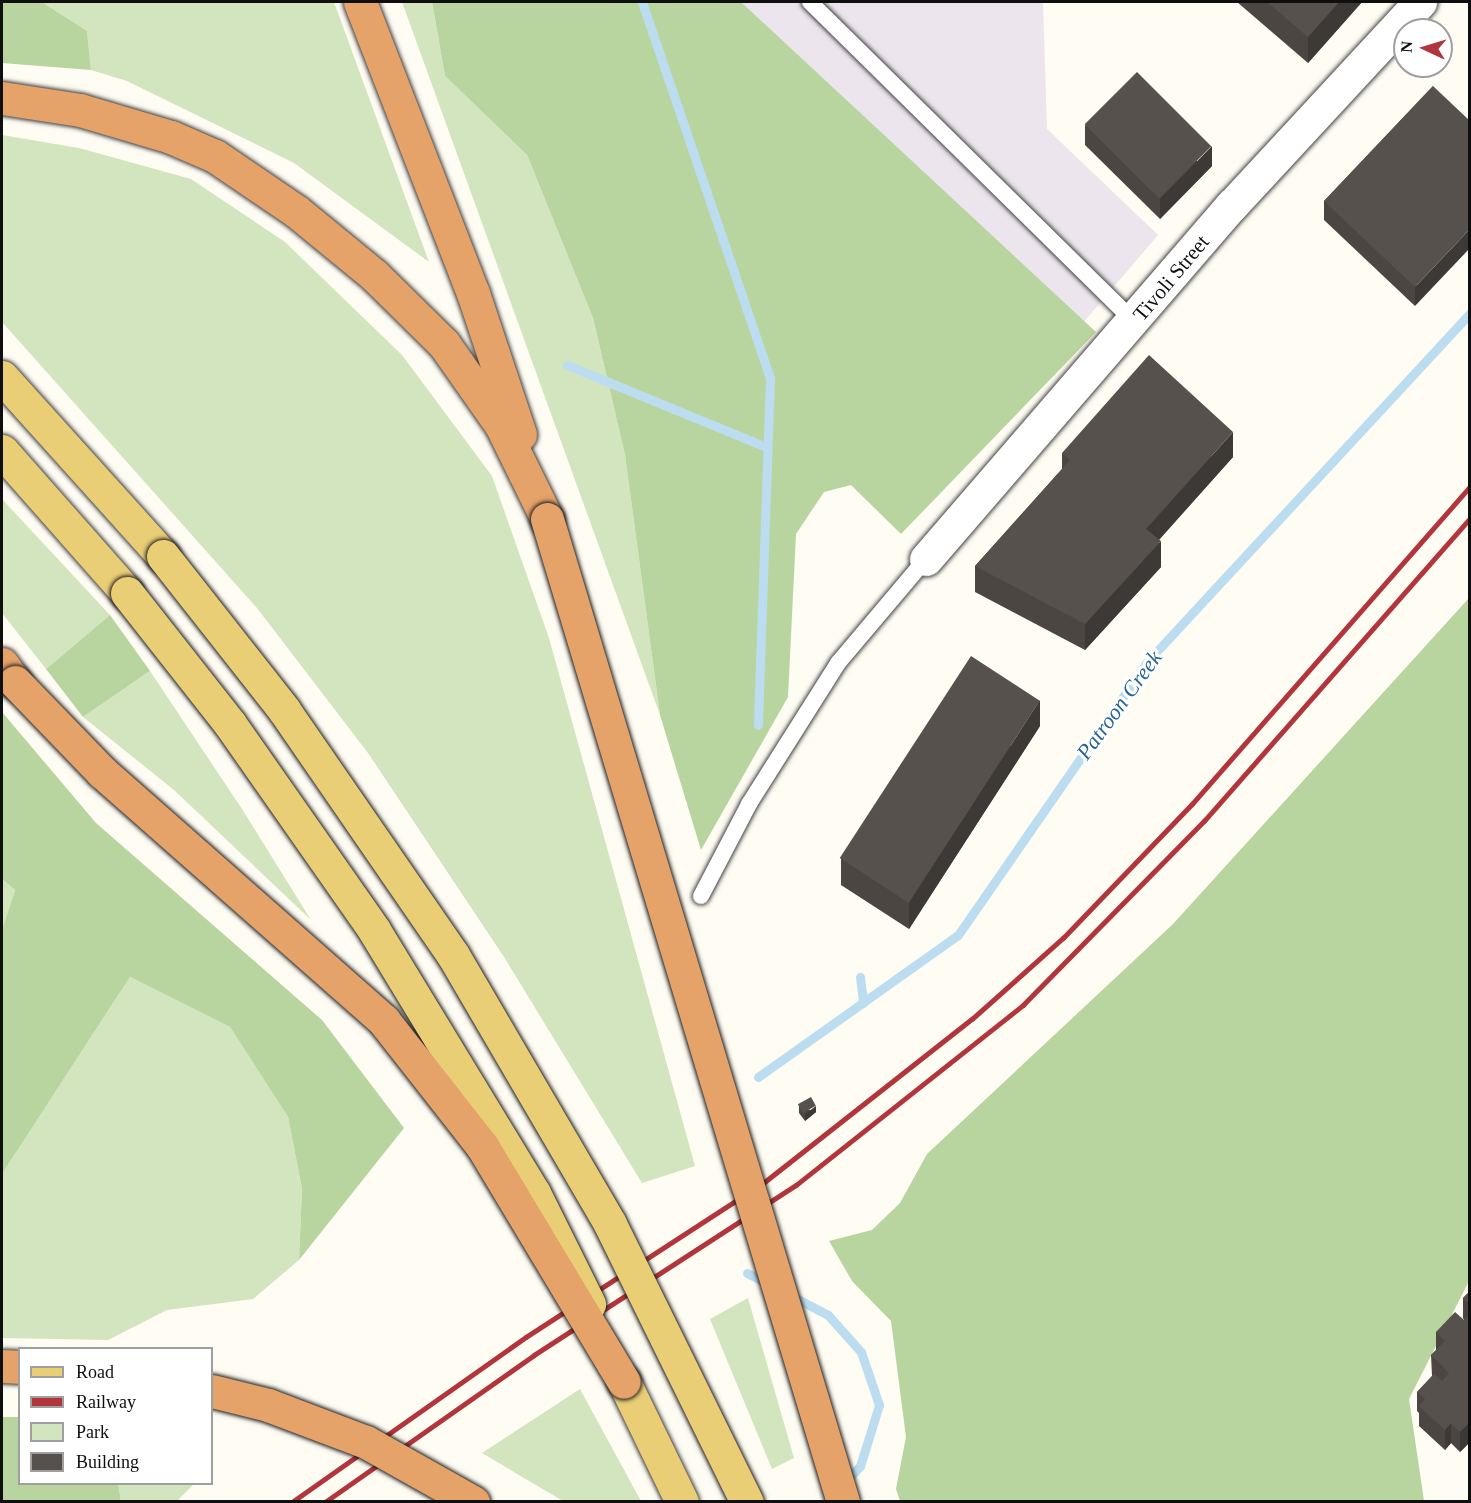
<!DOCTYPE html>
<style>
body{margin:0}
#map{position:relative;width:1471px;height:1503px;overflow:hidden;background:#fefcf3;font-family:Georgia,serif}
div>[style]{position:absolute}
.industrial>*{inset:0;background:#ece5ed}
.green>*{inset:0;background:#d3e5bf}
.forest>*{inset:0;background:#b8d5a0}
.stream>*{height:9px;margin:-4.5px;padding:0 4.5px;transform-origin:4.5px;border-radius:4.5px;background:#bcddf0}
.roads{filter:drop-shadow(0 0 2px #424242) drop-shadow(0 0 2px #424242)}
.lane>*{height:16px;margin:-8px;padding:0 8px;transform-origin:8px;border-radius:8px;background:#fff}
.street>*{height:33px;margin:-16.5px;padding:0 16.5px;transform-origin:16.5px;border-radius:16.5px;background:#fff}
.primary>*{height:33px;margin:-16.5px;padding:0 16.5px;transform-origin:16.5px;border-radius:16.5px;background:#eace76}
.highway>*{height:33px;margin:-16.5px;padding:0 16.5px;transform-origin:16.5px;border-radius:16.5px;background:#e5a269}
.rail>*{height:4.5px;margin:-2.25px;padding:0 2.25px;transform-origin:2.25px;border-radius:2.25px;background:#b2353b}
.bridges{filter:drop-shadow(0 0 2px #202020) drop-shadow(0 0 2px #202020)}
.primary-bridge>*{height:33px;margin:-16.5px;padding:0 16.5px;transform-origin:16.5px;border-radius:16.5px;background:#eace76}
.highway-bridge>*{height:33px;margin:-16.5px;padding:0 16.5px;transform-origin:16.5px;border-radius:16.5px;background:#e5a269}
.wall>*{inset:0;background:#4b4642}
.shaded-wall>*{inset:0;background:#3d3936}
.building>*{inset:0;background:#57514d;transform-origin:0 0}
span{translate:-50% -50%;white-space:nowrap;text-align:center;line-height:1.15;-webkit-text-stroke:6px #fff;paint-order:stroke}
.street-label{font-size:21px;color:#0f0f0f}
.water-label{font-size:22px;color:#256495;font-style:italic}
.frame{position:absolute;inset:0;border:3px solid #0f0f0f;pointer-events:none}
.legend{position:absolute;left:18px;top:1347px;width:195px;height:138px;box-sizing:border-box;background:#fff;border:2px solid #9f9f9f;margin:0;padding:8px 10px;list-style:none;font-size:18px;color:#0f0f0f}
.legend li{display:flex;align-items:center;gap:12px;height:30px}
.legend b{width:30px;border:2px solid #9f9f9f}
.north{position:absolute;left:1393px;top:18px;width:60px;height:60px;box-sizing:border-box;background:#fff;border:2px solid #9f9f9f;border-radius:50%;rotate:274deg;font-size:16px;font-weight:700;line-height:24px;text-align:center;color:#0f0f0f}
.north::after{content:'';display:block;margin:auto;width:21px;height:27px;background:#b2353b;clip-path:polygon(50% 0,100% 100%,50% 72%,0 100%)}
</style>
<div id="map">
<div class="industrial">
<div style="clip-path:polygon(690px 2px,1043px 2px,1047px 129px,1158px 235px,950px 479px)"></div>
</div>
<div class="green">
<div style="clip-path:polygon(42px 2px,334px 2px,429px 262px,294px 163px,127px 81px,91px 70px,87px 31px)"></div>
<div style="clip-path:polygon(402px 2px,432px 2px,445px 76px,527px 155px,593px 318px,625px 455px,660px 715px)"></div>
<div style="clip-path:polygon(2px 135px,79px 148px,191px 179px,285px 242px,402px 355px,492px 476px,549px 638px,695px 1166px,642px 1183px,504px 957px,368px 753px,257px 608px,2px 322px)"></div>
<div style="clip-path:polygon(2px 499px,110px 615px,46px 669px,2px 613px)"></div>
<div style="clip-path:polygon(150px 671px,242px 809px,311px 920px,174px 790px,83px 717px)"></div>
<div style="clip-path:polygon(2px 879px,15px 890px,2px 930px)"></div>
<div style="clip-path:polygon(130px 977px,230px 1027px,288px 1117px,302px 1189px,299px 1260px,253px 1299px,167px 1310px,108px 1340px,2px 1338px,2px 1174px)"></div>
<div style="clip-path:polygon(748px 1298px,794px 1458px,772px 1469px,710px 1319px)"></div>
<div style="clip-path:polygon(580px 1389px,641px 1501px,563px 1501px,482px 1453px)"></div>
<div style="clip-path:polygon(118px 1484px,194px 1484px,176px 1502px,121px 1501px)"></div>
</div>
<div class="forest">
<div style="clip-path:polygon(2px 2px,42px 2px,87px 31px,91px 70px,2px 63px)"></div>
<div style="clip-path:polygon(432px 2px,741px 2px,1096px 332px,901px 534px,851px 485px,824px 492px,796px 534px,788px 697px,701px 850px,660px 715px,625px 455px,593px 318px,527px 155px,445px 76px)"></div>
<div style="clip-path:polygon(1469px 598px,1469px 1281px,1409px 1399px,1424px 1501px,900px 1501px,896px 1489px,906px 1437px,891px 1321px,852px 1281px,829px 1241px,872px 1230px,900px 1203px,927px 1154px,1173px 924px)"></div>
<div style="clip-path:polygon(110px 615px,150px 671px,83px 717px,46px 669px)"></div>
<div style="clip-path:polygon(2px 712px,96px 823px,322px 1020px,404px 1128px,299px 1260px,302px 1189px,288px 1117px,230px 1027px,130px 977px,2px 1174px,2px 930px,15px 890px,2px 879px)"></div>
<div style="clip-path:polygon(2px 1417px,19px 1417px,20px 1484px,118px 1484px,121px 1501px,2px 1501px)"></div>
</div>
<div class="stream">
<div style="left:642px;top:2px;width:397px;rotate:71.2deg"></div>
<div style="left:770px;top:378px;width:347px;rotate:92deg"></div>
<div style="left:567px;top:365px;width:215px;rotate:22.4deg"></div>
<div style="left:860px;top:977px;width:26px;rotate:83deg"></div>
<div style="left:758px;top:1077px;width:245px;rotate:-35.4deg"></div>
<div style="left:958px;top:935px;width:331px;rotate:-55.3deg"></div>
<div style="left:1146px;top:663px;width:477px;rotate:-47.2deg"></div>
<div style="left:747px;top:1273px;width:22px;rotate:27deg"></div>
<div style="left:790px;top:1295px;width:43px;rotate:27.8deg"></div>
<div style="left:828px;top:1315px;width:50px;rotate:48.3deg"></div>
<div style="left:861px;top:1352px;width:56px;rotate:71.2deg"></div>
<div style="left:879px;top:1405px;width:64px;rotate:107.3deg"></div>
<div style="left:860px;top:1466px;width:23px;rotate:133deg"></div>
</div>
<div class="roads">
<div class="lane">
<div style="left:810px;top:2px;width:456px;rotate:44.6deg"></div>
<div style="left:701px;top:896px;width:104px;rotate:-62.4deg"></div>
<div style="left:749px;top:804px;width:167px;rotate:-57.7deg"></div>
<div style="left:838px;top:663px;width:136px;rotate:-49.8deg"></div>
</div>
<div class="street">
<div style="left:926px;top:559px;width:468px;rotate:-49.2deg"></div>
<div style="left:1232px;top:205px;width:277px;rotate:-47.2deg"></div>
</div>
<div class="primary">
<div style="left:2px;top:377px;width:241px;rotate:48deg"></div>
<div style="left:2px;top:451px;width:189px;rotate:48.6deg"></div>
<div style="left:624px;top:1382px;width:133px;rotate:64.2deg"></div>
</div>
<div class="highway">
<div style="left:360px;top:2px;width:312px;rotate:68.8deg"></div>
<div style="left:473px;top:293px;width:149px;rotate:71.6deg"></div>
<div style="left:2px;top:98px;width:79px;rotate:8.7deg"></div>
<div style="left:80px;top:110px;width:95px;rotate:16.5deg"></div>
<div style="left:171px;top:137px;width:48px;rotate:23.4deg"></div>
<div style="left:215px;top:156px;width:98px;rotate:34.2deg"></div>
<div style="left:296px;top:211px;width:101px;rotate:39.4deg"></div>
<div style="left:374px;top:275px;width:98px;rotate:44.6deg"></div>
<div style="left:444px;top:344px;width:99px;rotate:54.9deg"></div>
<div style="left:501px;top:425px;width:105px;rotate:63.9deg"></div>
<div style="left:2px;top:664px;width:22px;rotate:54deg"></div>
<div style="left:2px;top:1366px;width:18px;rotate:3deg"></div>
</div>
</div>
<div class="rail">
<div style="left:292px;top:1502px;width:286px;rotate:-35.2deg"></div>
<div style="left:526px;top:1337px;width:281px;rotate:-33deg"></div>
<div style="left:762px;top:1184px;width:267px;rotate:-38.2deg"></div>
<div style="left:972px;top:1019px;width:122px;rotate:-41.7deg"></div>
<div style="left:1063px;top:938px;width:186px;rotate:-46.1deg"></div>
<div style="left:1192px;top:804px;width:422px;rotate:-48.8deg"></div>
<div style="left:325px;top:1502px;width:256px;rotate:-35.1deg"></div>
<div style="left:534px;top:1355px;width:312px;rotate:-33deg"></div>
<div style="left:796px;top:1185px;width:290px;rotate:-38.4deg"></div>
<div style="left:1023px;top:1005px;width:258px;rotate:-45.5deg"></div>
<div style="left:1204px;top:821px;width:403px;rotate:-48.7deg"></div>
</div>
<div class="bridges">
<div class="primary-bridge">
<div style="left:163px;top:556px;width:196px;rotate:51.8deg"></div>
<div style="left:284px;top:710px;width:298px;rotate:55.4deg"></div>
<div style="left:453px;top:955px;width:311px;rotate:59.7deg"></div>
<div style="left:610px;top:1224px;width:310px;rotate:63.8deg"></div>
<div style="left:127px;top:593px;width:167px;rotate:51.8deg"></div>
<div style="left:230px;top:724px;width:251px;rotate:55deg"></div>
<div style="left:374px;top:930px;width:308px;rotate:58.7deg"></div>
<div style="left:534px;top:1193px;width:124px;rotate:63.6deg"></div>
</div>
<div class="highway-bridge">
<div style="left:547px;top:519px;width:1027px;rotate:73.24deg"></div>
<div style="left:15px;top:682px;width:125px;rotate:46deg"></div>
<div style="left:102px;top:772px;width:376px;rotate:41.4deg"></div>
<div style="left:384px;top:1021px;width:159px;rotate:51.9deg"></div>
<div style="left:482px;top:1146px;width:275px;rotate:59deg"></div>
<div style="left:212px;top:1391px;width:58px;rotate:14deg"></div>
<div style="left:268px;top:1405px;width:105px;rotate:20.7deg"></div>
<div style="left:366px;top:1442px;width:123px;rotate:29.3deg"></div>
</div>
</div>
<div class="wall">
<div style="clip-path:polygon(1237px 2px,1362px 2px,1308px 63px)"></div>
<div style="clip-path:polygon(1433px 86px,1415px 306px,1324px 220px,1324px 201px)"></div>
<div style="clip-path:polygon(1085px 125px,1212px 166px,1160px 219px,1085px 145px)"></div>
<div style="clip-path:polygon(1062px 453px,1233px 457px,1159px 540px,1161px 567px,1085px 650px,975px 592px,975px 566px,1062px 469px)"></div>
<div style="clip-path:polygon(1040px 726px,909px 929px,841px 885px,841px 859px)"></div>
<div style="clip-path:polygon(799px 1106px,816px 1112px,805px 1121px,799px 1113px)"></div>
<div style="clip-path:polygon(1470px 1291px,1470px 1442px,1460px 1452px,1451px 1443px,1445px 1450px,1419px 1426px,1419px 1413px,1417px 1411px,1417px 1392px,1432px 1376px,1431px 1355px,1436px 1350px,1436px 1332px,1464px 1320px,1463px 1318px,1463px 1298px)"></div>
</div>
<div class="shaded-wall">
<div style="clip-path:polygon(1339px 2px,1362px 2px,1308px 63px,1308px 37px)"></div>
<div style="clip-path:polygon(1212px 146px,1212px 166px,1160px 219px,1160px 199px)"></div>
<div style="clip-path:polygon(1470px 229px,1470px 248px,1415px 306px,1415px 287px)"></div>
<div style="clip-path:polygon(1233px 432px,1233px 457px,1146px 554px,1146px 529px)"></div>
<div style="clip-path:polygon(1161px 541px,1161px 567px,1085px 650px,1085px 624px)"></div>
<div style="clip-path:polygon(1040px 700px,1040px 726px,909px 929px,909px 903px)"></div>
<div style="clip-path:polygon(816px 1106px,816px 1112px,805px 1121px,805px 1114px)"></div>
<div style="clip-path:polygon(1470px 1404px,1470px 1442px,1460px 1452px,1460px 1432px,1468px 1405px)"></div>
<div style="clip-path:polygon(1451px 1423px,1451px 1443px,1445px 1450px,1445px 1430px)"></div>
</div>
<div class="building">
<div style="clip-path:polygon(1267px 2px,1339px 2px,1308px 37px)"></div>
<div style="left:1137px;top:72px;width:105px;height:74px;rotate:45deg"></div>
<div style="clip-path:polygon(1433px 86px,1470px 121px,1470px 229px,1415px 287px,1324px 201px)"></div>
<div style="clip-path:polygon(1149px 355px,1233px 432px,1146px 529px,1161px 541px,1085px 624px,975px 566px,1070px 460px,1062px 453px)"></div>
<div style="left:971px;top:656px;width:82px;height:241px;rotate:33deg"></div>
<div style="left:811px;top:1097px;width:10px;height:15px;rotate:61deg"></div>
<div style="clip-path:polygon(1470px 1291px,1470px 1305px,1463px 1298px)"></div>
<div style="clip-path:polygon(1455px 1312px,1464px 1320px,1470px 1314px,1470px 1404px,1468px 1405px,1470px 1406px,1470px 1422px,1460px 1432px,1451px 1423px,1445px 1430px,1419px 1406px,1425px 1399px,1417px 1392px,1434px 1374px,1442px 1381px,1449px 1373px,1431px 1355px,1445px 1341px,1436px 1332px)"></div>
</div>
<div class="street-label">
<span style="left:1171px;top:278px;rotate:-50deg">Tivoli Street</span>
</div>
<div class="water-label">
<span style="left:1119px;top:705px;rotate:-54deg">Patroon Creek</span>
</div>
<div class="frame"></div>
<ul class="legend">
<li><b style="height:8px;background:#eace76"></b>Road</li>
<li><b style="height:8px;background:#b2353b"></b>Railway</li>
<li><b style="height:16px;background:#d3e5bf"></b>Park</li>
<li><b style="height:16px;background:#57514d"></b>Building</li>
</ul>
<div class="north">N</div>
</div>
